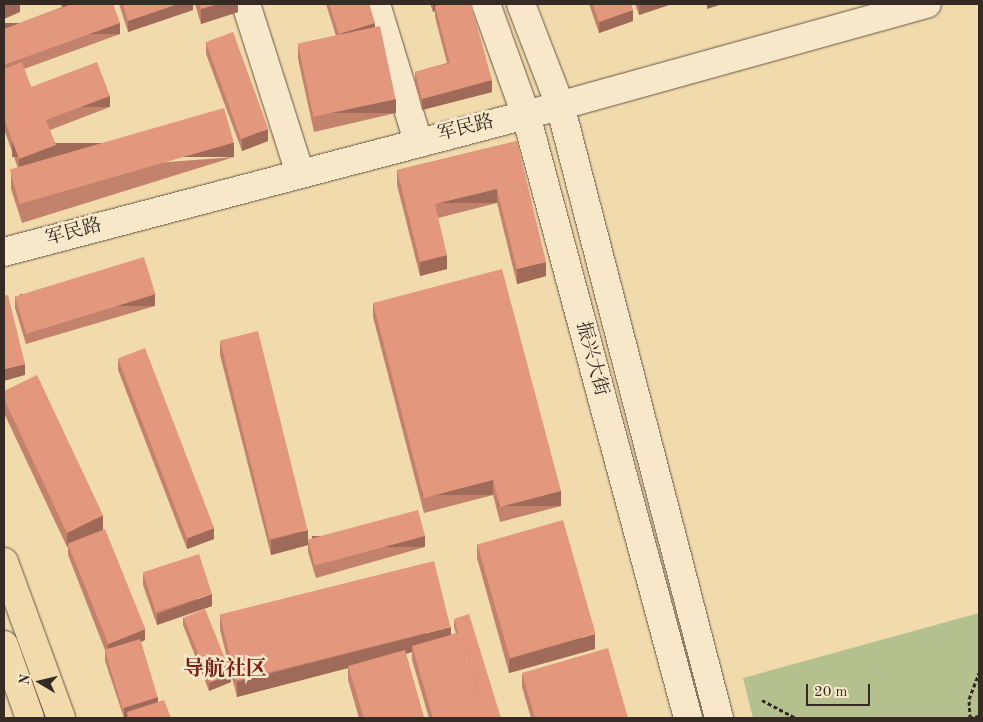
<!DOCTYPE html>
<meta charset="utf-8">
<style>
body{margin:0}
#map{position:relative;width:983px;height:722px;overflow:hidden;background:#f1dbac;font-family:"Old Standard TT","Noto Serif SC",serif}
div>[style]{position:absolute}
.green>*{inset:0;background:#b4c18e}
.path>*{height:3px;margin-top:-1.5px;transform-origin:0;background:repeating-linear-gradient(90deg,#362a25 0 4px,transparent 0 6.5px)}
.roads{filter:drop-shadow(0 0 1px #655647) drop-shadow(0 0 1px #655647)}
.minor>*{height:28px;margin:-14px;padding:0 14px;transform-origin:14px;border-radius:14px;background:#f6e8c9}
.major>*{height:28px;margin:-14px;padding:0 14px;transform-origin:14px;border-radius:14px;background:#f1dbac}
.wall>*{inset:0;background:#c3826c}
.shaded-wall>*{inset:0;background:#9f6a58;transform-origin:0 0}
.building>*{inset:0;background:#e3977d;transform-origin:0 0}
span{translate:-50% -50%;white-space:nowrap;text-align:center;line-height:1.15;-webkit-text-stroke:5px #f6e8c9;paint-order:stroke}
.street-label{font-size:19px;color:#362a25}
.quarter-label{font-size:21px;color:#7a1f14;font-weight:700}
.frame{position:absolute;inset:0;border:5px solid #362a25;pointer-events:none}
.north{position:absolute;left:15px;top:657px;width:50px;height:50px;-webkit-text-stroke:4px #f6e8c9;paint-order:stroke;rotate:279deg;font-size:14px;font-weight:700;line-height:20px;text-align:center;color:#362a25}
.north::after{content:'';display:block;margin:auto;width:18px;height:22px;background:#362a25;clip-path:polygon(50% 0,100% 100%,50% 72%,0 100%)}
.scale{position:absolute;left:806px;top:684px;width:64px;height:22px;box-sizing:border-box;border:2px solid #362a25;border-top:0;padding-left:6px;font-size:15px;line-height:18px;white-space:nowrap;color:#362a25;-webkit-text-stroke:4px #f6e8c9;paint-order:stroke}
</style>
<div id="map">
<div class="green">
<div style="clip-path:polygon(979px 613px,979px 718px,753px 718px,743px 678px)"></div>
</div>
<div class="path">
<div style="left:762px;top:700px;width:38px;rotate:28deg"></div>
<div style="left:969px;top:718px;width:10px;rotate:-11deg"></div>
<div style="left:970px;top:718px;width:19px;rotate:-93deg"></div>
<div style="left:969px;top:699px;width:28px;rotate:-69deg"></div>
</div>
<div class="roads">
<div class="minor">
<div style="left:246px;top:4px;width:177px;rotate:72.3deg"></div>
<div style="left:376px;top:4px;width:143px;rotate:73deg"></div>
<div style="left:486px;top:4px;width:118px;rotate:70.2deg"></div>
<div style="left:526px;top:115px;width:624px;rotate:74.96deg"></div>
<div style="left:521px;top:4px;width:108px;rotate:68.9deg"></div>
<div style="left:560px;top:105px;width:633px;rotate:75.46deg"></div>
<div style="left:4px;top:252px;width:540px;rotate:-14.71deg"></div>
<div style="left:526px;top:115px;width:416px;rotate:-15.5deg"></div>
</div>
<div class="major">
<div style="left:4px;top:562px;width:166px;rotate:69.9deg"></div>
<div style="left:4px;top:645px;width:77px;rotate:70.4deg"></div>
</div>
</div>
<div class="wall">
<div style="clip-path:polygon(60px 4px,113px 4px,120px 34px,24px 69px,31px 87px,110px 107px,50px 130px,56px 156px,19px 171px,4px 129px,4px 29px,62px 7px)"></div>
<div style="clip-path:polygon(119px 4px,193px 4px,193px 10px,128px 32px)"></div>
<div style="clip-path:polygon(195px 4px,238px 4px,238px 12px,201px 24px)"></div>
<div style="clip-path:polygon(326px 4px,369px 4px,396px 113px,314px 132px,298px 59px,298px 44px,336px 36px)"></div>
<div style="clip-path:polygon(430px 4px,471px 4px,492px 92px,422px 110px,415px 83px,415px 72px,447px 63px,435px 17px,435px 11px,433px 12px)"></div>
<div style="clip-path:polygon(589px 4px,631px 4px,633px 21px,599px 33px)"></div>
<div style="clip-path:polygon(635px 4px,672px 4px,639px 15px)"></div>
<div style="clip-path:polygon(206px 42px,268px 141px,242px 151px,206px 54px)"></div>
<div style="clip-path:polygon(517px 141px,546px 276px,517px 284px,497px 203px,438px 218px,447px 269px,420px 276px,397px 185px,397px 170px)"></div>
<div style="clip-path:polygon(234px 157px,22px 223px,11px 189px,11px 174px)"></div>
<div style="clip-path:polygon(15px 296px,155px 306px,26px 344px,15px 308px)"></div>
<div style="clip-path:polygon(373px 303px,561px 506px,500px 522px,493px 495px,424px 513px,373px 317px)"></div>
<div style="clip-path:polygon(220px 341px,308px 545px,271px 555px,220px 355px)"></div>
<div style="clip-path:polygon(118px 359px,214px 539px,187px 549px,118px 370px)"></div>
<div style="clip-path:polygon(4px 391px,103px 529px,145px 640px,141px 642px,158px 702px,171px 718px,124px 718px,105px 661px,105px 650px,68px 555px,68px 546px,67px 547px,4px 413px)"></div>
<div style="clip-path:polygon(308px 541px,425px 547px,316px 578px,308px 552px)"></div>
<div style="clip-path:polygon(477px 544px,595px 649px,509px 673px,477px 558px)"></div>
<div style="clip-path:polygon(143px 574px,212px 606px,157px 625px,143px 585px)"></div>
<div style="clip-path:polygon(220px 616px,451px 635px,456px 633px,454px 627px,454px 619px,501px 718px,429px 718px,412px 660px,412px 652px,406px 654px,424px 718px,359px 718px,348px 680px,348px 668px,237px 697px,220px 630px)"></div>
<div style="clip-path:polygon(183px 617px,231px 682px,209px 691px,183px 625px)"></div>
<div style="clip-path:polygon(522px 673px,628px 718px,531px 718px,522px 687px)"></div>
</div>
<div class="shaded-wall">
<div style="clip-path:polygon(4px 4px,20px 4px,20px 12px,4px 19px)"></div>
<div style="clip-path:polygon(63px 4px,79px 4px,63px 10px)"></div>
<div style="clip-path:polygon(178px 4px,193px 4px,193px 10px,128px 32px,128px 21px)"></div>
<div style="clip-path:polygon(218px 4px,238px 4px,238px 12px,201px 24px,201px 9px)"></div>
<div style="clip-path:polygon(433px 4px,458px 4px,435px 6px,435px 11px,433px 12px)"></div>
<div style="clip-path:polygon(639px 4px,672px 4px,639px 15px)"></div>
<div style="clip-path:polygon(707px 4px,723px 4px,707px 9px)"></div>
<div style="clip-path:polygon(633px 10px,633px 21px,599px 33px,599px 22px)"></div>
<div style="left:120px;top:23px;width:11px;height:123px;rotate:90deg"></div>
<div style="clip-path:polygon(375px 23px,375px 34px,339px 34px)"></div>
<div style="clip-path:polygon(492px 80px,492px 92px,422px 110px,422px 99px)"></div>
<div style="left:110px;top:96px;width:11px;height:68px;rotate:90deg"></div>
<div style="left:396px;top:99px;width:14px;height:84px;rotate:90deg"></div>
<div style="clip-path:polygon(268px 129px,268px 141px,242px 151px,242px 139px)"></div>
<div style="left:234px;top:143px;width:14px;height:222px;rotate:90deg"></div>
<div style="clip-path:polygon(56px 145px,56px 156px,19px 171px,19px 159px)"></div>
<div style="left:497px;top:189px;width:14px;height:64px;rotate:90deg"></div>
<div style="clip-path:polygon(447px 255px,447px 269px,420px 276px,420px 262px)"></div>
<div style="clip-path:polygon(546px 262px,546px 276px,517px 284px,517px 269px)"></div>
<div style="left:155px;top:294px;width:12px;height:135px;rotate:90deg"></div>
<div style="clip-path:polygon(25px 364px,25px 375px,4px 381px,4px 369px)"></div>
<div style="left:493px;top:480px;width:15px;height:71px;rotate:90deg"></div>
<div style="left:561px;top:491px;width:15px;height:63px;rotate:90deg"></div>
<div style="clip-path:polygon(103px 515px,103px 530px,68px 543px,68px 546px,67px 547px,67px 533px)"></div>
<div style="clip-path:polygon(214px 528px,214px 539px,187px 549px,187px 538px)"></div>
<div style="clip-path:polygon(308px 530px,308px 545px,271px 555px,271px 540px)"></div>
<div style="left:425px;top:536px;width:11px;height:113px;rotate:90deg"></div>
<div style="clip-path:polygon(212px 594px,212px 606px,157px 625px,157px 614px)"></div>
<div style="clip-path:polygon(451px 627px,451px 642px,412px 646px,412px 652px,349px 668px,348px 666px,348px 668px,237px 697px,237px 682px)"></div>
<div style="clip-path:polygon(145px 629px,145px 640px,108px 655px,108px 644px)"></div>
<div style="clip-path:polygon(595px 634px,595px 649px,509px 673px,509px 659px)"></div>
<div style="clip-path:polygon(231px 674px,231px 682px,209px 691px,209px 683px)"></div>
<div style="clip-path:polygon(158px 697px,158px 708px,127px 712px,127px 718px,124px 718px,124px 708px)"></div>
</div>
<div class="building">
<div style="clip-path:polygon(72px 4px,113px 4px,120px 23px,4px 65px,4px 29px)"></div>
<div style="clip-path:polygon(123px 4px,178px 4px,128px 21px)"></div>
<div style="clip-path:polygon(199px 4px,218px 4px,201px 9px)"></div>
<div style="clip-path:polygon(329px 4px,369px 4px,375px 23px,339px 34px)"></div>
<div style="clip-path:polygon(443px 4px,471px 4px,492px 80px,422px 99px,415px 72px,450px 63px,435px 6px)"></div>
<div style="clip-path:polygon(593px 4px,631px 4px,633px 10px,599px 22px)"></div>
<div style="left:380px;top:26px;width:75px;height:84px;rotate:78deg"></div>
<div style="left:233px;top:32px;width:103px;height:29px;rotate:70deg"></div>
<div style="clip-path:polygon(22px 62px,31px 87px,97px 62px,110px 96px,46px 120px,56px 145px,19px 159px,4px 118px,4px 69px)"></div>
<div style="left:224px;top:108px;width:36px;height:223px;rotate:74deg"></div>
<div style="clip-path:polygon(517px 141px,546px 262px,517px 269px,497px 189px,435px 204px,447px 255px,420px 262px,397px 170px)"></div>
<div style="left:144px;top:257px;width:39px;height:135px;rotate:73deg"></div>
<div style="clip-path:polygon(502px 269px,561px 491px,500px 507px,493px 480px,424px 498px,373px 303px)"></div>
<div style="clip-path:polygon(8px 295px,25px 364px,4px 369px,4px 296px)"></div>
<div style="left:258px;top:331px;width:205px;height:39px;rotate:76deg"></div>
<div style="left:145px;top:348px;width:193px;height:29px;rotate:69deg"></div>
<div style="clip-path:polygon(37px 375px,103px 515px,67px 533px,4px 399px,4px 391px)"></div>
<div style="left:418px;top:510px;width:27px;height:114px;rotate:75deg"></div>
<div style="left:563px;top:520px;width:118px;height:89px;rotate:74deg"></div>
<div style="left:105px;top:529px;width:108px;height:40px;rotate:68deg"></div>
<div style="left:199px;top:554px;width:42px;height:59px;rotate:72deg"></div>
<div style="left:434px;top:561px;width:68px;height:221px;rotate:76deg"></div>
<div style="left:205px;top:609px;width:70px;height:23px;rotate:68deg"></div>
<div style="clip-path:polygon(469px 614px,501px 718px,486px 718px,461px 632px,458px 633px,454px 619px)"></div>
<div style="clip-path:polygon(461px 632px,486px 718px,433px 718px,412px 646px)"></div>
<div style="left:140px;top:639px;width:61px;height:37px;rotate:73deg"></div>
<div style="clip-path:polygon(608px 648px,628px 718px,535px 718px,522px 673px)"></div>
<div style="clip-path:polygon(405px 650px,424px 718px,364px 718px,348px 666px)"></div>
<div style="clip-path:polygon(164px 700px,171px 718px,129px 718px,127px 712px)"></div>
</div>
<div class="street-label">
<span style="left:466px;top:129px;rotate:-14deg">军民路</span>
<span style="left:74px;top:233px;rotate:-15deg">军民路</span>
<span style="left:591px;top:359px;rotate:75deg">振兴大街</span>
</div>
<div class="quarter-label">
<span style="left:225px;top:670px">导航社区</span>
</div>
<div class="frame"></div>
<div class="north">N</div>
<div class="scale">20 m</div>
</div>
